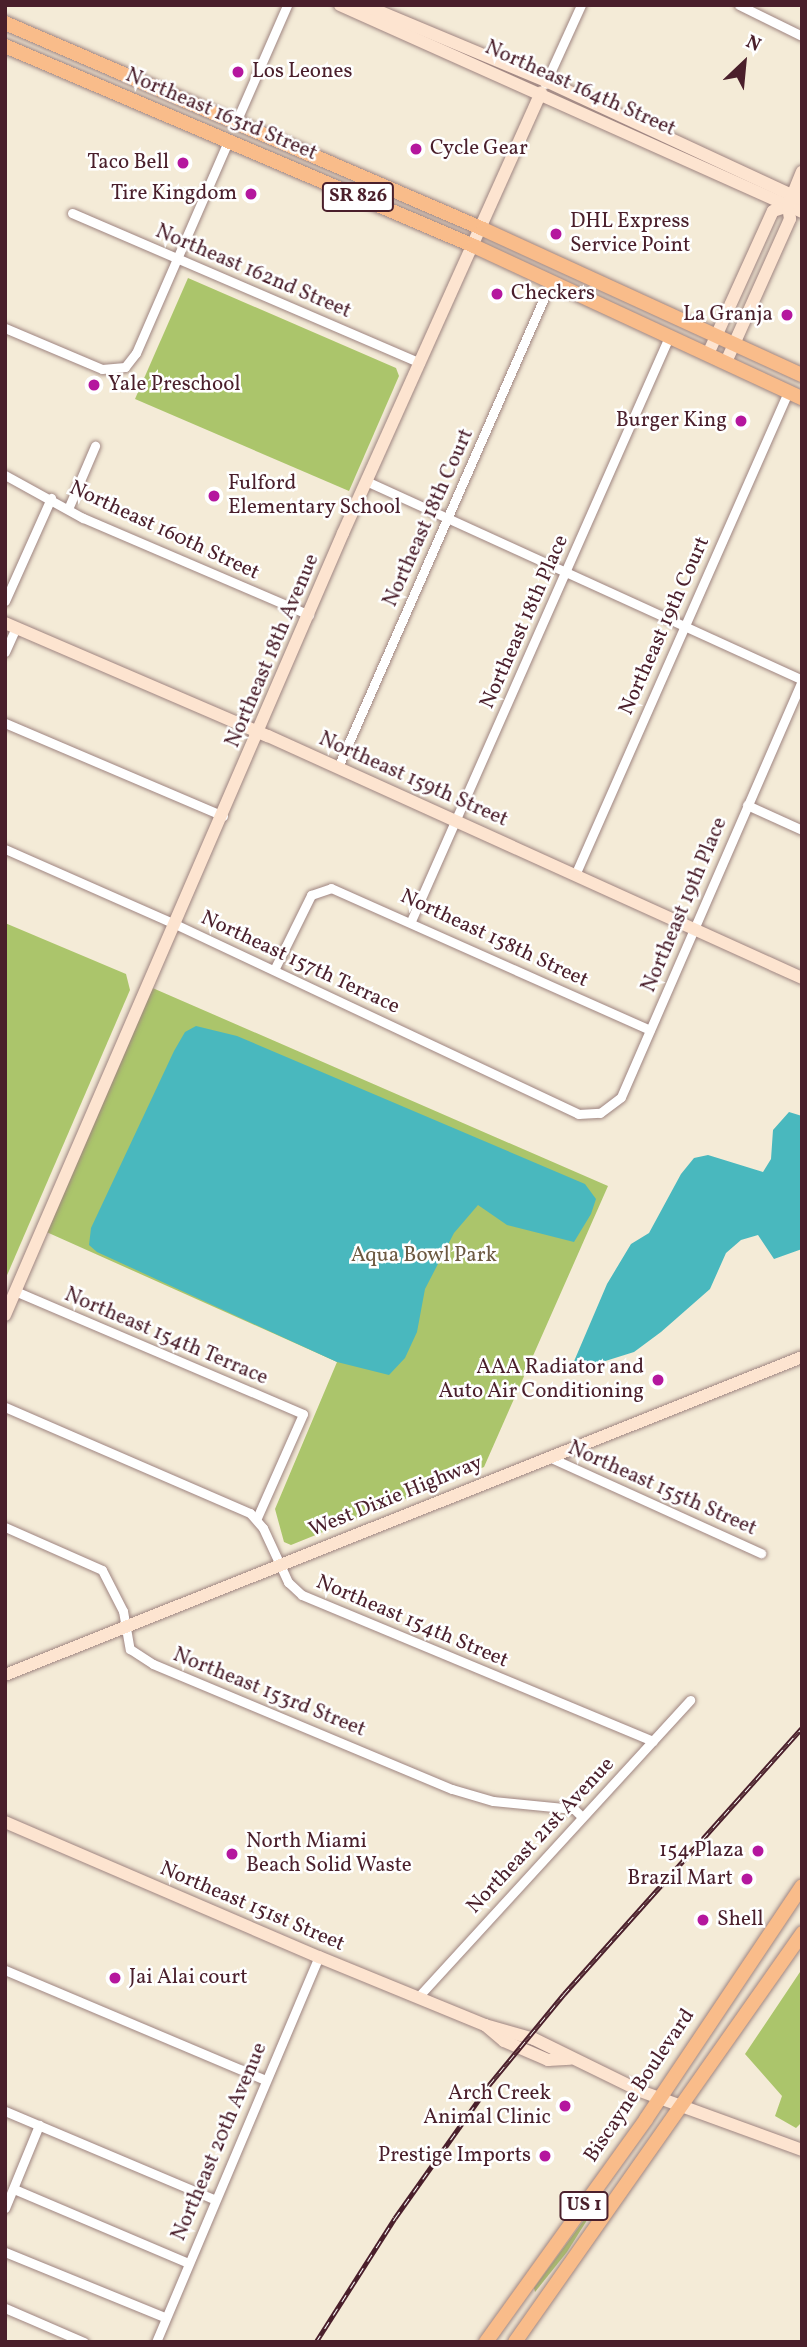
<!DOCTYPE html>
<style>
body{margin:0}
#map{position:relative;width:807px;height:2347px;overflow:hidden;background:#f4ebd7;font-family:Vollkorn,serif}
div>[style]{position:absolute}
.green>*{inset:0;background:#abc56b}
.water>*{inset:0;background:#49b8be}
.roads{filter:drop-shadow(0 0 2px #9f8581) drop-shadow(0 0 2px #9f8581)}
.street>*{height:9px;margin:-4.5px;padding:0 4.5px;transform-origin:4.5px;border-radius:4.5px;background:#fff}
.secondary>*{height:12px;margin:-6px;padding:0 6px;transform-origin:6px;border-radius:6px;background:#fde4d0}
.primary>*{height:14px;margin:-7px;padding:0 7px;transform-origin:7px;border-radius:7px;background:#f9bc8a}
.rail>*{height:5px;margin-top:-2.5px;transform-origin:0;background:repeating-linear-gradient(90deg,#fff 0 8px,#4a1f2b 0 16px);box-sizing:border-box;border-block:2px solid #4a1f2b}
.dots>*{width:19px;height:19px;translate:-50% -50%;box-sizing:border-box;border:4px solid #fff;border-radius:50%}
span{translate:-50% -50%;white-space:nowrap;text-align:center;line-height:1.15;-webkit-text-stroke:5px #fff;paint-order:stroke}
.shield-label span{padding:2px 5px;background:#fff;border:2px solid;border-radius:5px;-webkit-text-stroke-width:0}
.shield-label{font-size:19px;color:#4a1f2b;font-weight:700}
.poi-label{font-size:21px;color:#4a1f2b}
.left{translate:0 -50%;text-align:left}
.right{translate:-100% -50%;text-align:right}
.street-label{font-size:21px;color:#4a1f2b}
.park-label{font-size:21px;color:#6c5941}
.frame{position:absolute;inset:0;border:7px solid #4a1f2b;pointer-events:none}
.north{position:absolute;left:709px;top:28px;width:70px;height:70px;-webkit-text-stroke:5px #fff;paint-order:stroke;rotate:26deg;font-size:19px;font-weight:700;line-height:28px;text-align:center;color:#4a1f2b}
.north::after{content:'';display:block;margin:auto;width:24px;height:32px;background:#4a1f2b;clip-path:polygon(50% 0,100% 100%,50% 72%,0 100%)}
</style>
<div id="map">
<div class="green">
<div style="clip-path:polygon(188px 278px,396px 368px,399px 376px,349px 491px,135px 399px)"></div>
<div style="clip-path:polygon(5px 923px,126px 974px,130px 990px,5px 1280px)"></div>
<div style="clip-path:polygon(148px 986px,608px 1186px,484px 1467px,291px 1545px,284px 1542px,275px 1509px,337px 1362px,42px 1230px)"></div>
<div style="clip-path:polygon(802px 1969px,802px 2122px,796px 2128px,775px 2116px,782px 2096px,745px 2054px)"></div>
<div style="clip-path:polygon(606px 2190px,567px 2252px,535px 2292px,534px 2288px)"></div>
</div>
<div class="water">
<div style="clip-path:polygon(196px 1026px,237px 1036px,585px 1184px,596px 1199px,591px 1214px,574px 1242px,507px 1225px,478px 1205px,454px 1233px,425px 1289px,417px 1332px,405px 1358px,389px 1375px,337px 1362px,97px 1252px,89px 1245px,91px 1228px,174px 1051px,185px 1032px)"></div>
<div style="clip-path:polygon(789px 1112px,802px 1116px,802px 1249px,774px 1259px,758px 1235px,741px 1240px,726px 1253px,710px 1289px,661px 1332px,634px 1352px,580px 1369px,572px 1366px,607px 1284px,631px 1244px,649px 1233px,681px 1174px,694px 1158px,708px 1155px,763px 1172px,771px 1159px,773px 1130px)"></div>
</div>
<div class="roads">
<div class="street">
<div style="left:739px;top:5px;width:70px;rotate:26.2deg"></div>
<div style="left:545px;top:84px;width:87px;rotate:-65.5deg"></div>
<div style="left:236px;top:122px;width:128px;rotate:-66.4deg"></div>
<div style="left:72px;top:213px;width:379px;rotate:23.3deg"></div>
<div style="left:5px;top:328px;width:105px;rotate:22.9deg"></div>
<div style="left:102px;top:369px;width:23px;rotate:-5deg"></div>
<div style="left:125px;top:367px;width:18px;rotate:-52deg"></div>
<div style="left:136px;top:353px;width:231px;rotate:-66.5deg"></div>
<div style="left:5px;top:475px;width:89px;rotate:28.9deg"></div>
<div style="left:83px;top:518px;width:246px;rotate:23.2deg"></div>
<div style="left:366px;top:481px;width:479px;rotate:24.5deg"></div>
<div style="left:68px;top:509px;width:69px;rotate:-66.8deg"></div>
<div style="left:5px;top:601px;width:113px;rotate:-65.9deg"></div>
<div style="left:5px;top:652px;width:27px;rotate:-66deg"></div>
<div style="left:5px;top:723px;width:237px;rotate:23.1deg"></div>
<div style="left:338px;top:767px;width:530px;rotate:-66.29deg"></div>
<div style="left:747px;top:805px;width:60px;rotate:24.4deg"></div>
<div style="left:5px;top:849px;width:186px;rotate:23.8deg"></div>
<div style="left:175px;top:924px;width:446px;rotate:25.2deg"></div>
<div style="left:578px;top:1114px;width:22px;rotate:-3deg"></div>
<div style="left:600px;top:1113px;width:26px;rotate:-37deg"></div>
<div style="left:621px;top:1097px;width:454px;rotate:-66.5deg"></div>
<div style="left:575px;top:875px;width:528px;rotate:-66.2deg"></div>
<div style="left:411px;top:921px;width:638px;rotate:-66.17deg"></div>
<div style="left:274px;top:970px;width:84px;rotate:-63.7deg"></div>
<div style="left:311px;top:895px;width:21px;rotate:-19deg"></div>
<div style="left:331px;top:888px;width:349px;rotate:24deg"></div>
<div style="left:15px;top:1291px;width:313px;rotate:23.1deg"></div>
<div style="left:303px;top:1414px;width:114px;rotate:113.9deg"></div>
<div style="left:5px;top:1407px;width:267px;rotate:23.4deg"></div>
<div style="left:250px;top:1513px;width:20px;rotate:49deg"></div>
<div style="left:263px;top:1528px;width:60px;rotate:65.2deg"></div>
<div style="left:288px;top:1582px;width:19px;rotate:43deg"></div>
<div style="left:302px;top:1595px;width:380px;rotate:22.6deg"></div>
<div style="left:549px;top:1457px;width:233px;rotate:24.4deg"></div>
<div style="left:5px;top:1527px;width:106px;rotate:23.9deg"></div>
<div style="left:102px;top:1570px;width:46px;rotate:62.9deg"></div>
<div style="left:123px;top:1611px;width:39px;rotate:80deg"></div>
<div style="left:130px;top:1649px;width:27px;rotate:33deg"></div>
<div style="left:153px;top:1664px;width:324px;rotate:22.7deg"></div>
<div style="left:452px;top:1789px;width:43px;rotate:16.3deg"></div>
<div style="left:493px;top:1801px;width:81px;rotate:5.6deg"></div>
<div style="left:574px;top:1809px;width:8px;rotate:45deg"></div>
<div style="left:5px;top:1970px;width:282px;rotate:22.9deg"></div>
<div style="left:418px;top:1997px;width:403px;rotate:-47.5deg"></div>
<div style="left:5px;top:2111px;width:226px;rotate:22.9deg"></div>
<div style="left:14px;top:2189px;width:189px;rotate:23deg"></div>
<div style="left:5px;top:2208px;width:90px;rotate:-67.7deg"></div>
<div style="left:5px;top:2252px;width:172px;rotate:22.2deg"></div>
<div style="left:5px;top:2308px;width:86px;rotate:23.3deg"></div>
<div style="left:156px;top:2342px;width:418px;rotate:-67.1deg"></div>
</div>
<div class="secondary">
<div style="left:340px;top:5px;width:506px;rotate:24.13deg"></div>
<div style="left:364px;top:5px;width:197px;rotate:22.7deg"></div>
<div style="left:546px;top:81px;width:282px;rotate:24.9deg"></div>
<div style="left:708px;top:354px;width:157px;rotate:-65.6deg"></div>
<div style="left:773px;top:211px;width:16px;rotate:-18deg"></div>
<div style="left:726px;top:362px;width:157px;rotate:-65.9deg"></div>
<div style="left:790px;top:219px;width:13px;rotate:-99deg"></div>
<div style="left:788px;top:206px;width:37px;rotate:-68deg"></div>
<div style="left:5px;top:623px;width:286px;rotate:23.3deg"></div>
<div style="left:268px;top:736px;width:586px;rotate:24.38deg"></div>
<div style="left:5px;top:1315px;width:852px;rotate:-66.62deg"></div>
<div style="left:343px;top:533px;width:483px;rotate:-65.8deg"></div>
<div style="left:5px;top:1675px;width:858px;rotate:-21.75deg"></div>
<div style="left:5px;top:1822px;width:342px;rotate:23.3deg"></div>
<div style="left:319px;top:1957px;width:179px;rotate:22.3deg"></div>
<div style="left:485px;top:2025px;width:51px;rotate:15.9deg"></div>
<div style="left:534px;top:2039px;width:118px;rotate:26.1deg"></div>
<div style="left:640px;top:2091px;width:172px;rotate:20deg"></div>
<div style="left:485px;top:2025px;width:25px;rotate:40deg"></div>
<div style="left:504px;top:2041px;width:48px;rotate:23.4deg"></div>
<div style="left:548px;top:2060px;width:22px;rotate:-3deg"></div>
</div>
<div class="primary">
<div style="left:5px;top:23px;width:520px;rotate:23.31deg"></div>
<div style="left:483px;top:229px;width:351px;rotate:24.6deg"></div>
<div style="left:5px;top:46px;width:510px;rotate:23.1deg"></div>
<div style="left:474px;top:246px;width:362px;rotate:24.9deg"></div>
<div style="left:486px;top:2342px;width:274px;rotate:-54.3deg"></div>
<div style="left:646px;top:2119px;width:280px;rotate:-56.2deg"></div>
<div style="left:515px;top:2342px;width:500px;rotate:-54.9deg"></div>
</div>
</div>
<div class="rail">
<div style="left:316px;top:2342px;width:147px;rotate:-57.5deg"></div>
<div style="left:395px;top:2218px;width:163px;rotate:-54.7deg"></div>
<div style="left:489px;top:2085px;width:118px;rotate:-50.5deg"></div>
<div style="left:564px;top:1994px;width:357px;rotate:-48.2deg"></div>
</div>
<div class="dots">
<div style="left:238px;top:72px;background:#b5179e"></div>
<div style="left:416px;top:149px;background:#b5179e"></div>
<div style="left:183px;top:163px;background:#b5179e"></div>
<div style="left:251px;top:194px;background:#b5179e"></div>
<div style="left:556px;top:234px;background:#b5179e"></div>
<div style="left:497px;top:294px;background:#b5179e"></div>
<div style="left:787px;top:315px;background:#b5179e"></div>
<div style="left:94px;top:385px;background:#b5179e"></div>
<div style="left:741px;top:421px;background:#b5179e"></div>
<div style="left:214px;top:496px;background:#b5179e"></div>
<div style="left:658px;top:1380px;background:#b5179e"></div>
<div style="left:758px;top:1851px;background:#b5179e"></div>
<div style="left:232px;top:1854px;background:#b5179e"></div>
<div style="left:747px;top:1879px;background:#b5179e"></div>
<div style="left:703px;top:1920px;background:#b5179e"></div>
<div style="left:115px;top:1978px;background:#b5179e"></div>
<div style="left:565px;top:2106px;background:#b5179e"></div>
<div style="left:545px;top:2156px;background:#b5179e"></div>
</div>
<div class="shield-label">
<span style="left:358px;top:197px">SR 826</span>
<span style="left:584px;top:2206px">US 1</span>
</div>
<div class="poi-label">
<span class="left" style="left:252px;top:72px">Los Leones</span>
<span class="left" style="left:430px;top:149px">Cycle Gear</span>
<span class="right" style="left:169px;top:163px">Taco Bell</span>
<span class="right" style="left:237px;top:194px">Tire Kingdom</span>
<span class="left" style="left:570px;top:234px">DHL Express<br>Service Point</span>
<span class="left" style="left:511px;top:294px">Checkers</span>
<span class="right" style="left:773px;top:315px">La Granja</span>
<span class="left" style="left:108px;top:385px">Yale Preschool</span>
<span class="right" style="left:727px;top:421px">Burger King</span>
<span class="left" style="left:228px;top:496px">Fulford<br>Elementary School</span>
<span class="right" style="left:644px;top:1380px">AAA Radiator and<br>Auto Air Conditioning</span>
<span class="left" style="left:246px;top:1854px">North Miami<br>Beach Solid Waste</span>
<span class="right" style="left:744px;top:1851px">154 Plaza</span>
<span class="right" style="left:733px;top:1879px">Brazil Mart</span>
<span class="left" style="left:717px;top:1920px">Shell</span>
<span class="left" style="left:129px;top:1978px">Jai Alai court</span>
<span class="right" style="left:551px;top:2106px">Arch Creek<br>Animal Clinic</span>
<span class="right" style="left:531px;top:2156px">Prestige Imports</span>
</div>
<div class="street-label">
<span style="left:580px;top:89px;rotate:24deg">Northeast 164th Street</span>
<span style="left:221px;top:115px;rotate:23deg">Northeast 163rd Street</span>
<span style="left:253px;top:272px;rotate:23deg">Northeast 162nd Street</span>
<span style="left:429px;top:518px;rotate:-66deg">Northeast 18th Court</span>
<span style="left:164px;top:531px;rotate:25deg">Northeast 160th Street</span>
<span style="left:525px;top:622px;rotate:-66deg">Northeast 18th Place</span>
<span style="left:665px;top:626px;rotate:-66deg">Northeast 19th Court</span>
<span style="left:273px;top:651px;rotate:-67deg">Northeast 18th Avenue</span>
<span style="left:413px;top:780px;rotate:24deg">Northeast 159th Street</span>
<span style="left:685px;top:905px;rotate:-67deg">Northeast 19th Place</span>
<span style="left:494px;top:939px;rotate:25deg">Northeast 158th Street</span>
<span style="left:300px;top:963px;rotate:25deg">Northeast 157th Terrace</span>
<span style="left:166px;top:1337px;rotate:23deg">Northeast 154th Terrace</span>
<span style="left:662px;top:1489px;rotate:24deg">Northeast 155th Street</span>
<span style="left:396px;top:1497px;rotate:-22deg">West Dixie Highway</span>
<span style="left:412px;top:1622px;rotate:23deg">Northeast 154th Street</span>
<span style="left:269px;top:1693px;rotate:22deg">Northeast 153rd Street</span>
<span style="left:541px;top:1836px;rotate:-47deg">Northeast 21st Avenue</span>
<span style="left:252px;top:1907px;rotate:23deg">Northeast 151st Street</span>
<span style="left:640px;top:2086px;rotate:-56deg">Biscayne Boulevard</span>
<span style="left:220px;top:2142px;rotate:-67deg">Northeast 20th Avenue</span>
</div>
<div class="park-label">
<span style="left:424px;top:1256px">Aqua Bowl Park</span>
</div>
<div class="frame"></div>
<div class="north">N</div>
</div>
